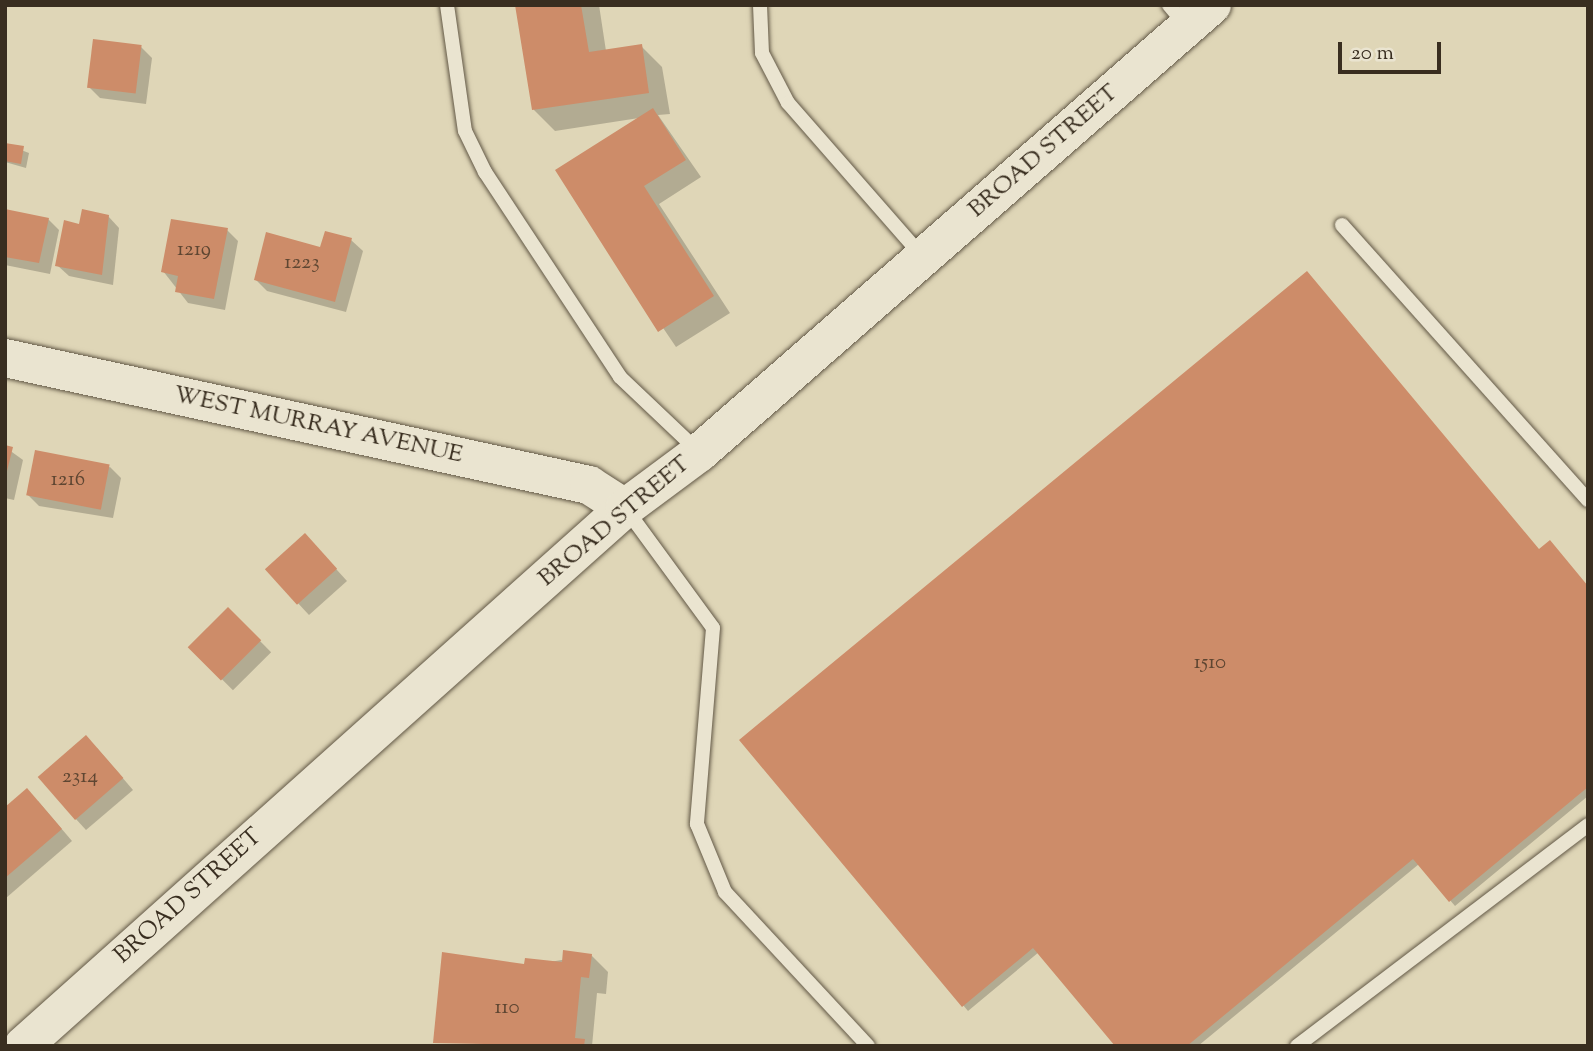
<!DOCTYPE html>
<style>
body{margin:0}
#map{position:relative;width:1593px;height:1051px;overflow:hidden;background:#dfd6b7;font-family:"Sorts Mill Goudy",serif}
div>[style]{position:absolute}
.shadow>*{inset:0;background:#0003;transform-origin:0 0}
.building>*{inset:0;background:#cd8c69;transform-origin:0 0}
.roads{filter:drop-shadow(0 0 2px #625846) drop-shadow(0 0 2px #625846)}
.lane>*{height:14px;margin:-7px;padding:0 7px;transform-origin:7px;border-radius:7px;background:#eae4d0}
.secondary>*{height:38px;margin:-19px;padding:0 19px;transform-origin:19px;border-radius:19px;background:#eae4d0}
span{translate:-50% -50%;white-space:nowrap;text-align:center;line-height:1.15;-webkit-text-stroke:5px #eae4d0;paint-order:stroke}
.number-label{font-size:21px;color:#5e4632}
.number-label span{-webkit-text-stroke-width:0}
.street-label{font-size:24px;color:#392e20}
.frame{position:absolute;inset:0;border:7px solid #392e20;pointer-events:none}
.scale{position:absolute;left:1338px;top:42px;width:103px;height:32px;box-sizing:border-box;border:4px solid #392e20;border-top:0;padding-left:9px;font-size:21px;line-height:24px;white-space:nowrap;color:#392e20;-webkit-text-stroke:5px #eae4d0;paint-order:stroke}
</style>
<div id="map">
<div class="shadow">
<div style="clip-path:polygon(517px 5px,599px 5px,606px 51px,641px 46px,662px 67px,670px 114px,658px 115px,701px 177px,659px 204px,730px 313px,676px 347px,557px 171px,639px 118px,555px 131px,534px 110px)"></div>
<div style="clip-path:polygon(141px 47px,152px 58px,146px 104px,100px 98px,89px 87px)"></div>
<div style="clip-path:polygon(5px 144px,29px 153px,26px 168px,5px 162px)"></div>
<div style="clip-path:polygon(5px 210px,48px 219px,59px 230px,50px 274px,5px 265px)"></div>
<div style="clip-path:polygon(108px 216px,119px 228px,113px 285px,69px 276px,57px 265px,80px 226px)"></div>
<div style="clip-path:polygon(227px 230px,238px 241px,225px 310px,188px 303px,163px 271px)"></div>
<div style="clip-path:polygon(351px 240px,363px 251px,346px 312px,267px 291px,256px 280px)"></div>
<div style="clip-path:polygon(5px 447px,23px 460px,14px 500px,5px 498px)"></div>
<div style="clip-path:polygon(110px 467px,121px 478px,113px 518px,39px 506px,28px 495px)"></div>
<div style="clip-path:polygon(316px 547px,347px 581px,309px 615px,267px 570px)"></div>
<div style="clip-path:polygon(1539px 551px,1588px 588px,1588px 796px,1455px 906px,1419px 864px,1198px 1046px,1117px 1046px,1039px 952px,968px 1011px,742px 740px)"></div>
<div style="left:228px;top:609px;width:61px;height:54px;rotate:45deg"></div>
<div style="clip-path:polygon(97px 748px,133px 790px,86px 830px,75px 818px)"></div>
<div style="clip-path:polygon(38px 801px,72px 841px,6px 898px,5px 809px)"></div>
<div style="clip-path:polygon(591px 955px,608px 972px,606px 994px,597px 993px,592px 1046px,434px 1042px,526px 966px)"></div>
</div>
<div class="building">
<div style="clip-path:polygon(515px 5px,581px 5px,589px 52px,642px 44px,649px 93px,532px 110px)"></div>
<div style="left:93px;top:39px;width:49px;height:49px;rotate:7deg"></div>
<div style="clip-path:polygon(653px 108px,686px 160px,644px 186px,714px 296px,658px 332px,555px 170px)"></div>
<div style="clip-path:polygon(5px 143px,24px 146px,21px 164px,5px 161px)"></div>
<div style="clip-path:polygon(5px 209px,49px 218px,39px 263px,5px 257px)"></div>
<div style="clip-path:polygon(82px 209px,109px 215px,102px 275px,55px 266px,64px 220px,79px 224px)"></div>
<div style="clip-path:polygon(171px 219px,228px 228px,214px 299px,175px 292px,178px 276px,161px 272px)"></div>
<div style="clip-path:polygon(325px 231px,352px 238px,335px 302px,254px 280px,266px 232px,320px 247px)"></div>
<div style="clip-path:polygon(1307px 271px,1539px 549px,1550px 540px,1588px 586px,1588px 787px,1449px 902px,1413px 859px,1187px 1046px,1115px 1046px,1033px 948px,962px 1007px,739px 740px)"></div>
<div style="clip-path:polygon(5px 445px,13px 447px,6px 475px,5px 474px)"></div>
<div style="left:35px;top:450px;width:76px;height:46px;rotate:11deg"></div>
<div style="left:305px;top:533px;width:48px;height:54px;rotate:48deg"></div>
<div style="left:228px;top:607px;width:47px;height:57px;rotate:45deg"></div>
<div style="left:86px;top:735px;width:57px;height:64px;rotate:49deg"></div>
<div style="clip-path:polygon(27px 788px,62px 829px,5px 878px,5px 807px)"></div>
<div style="clip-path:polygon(563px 950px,592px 954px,589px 978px,581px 977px,575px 1038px,585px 1039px,584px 1046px,433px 1043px,442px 952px,524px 964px,525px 958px,562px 962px)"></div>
</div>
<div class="roads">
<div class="lane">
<div style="left:447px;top:5px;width:127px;rotate:81.9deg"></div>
<div style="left:465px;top:131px;width:46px;rotate:64deg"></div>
<div style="left:485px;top:172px;width:245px;rotate:56.6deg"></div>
<div style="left:620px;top:377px;width:109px;rotate:43.5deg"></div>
<div style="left:760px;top:5px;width:48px;rotate:87.6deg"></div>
<div style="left:762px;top:53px;width:56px;rotate:62.5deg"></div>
<div style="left:788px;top:103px;width:203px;rotate:48.8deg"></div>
<div style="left:1169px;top:5px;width:26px;rotate:50deg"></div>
<div style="left:1342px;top:225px;width:369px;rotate:48.2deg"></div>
<div style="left:626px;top:509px;width:147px;rotate:53.8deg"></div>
<div style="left:713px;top:628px;width:197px;rotate:94.7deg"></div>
<div style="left:697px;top:824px;width:74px;rotate:67.6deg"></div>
<div style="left:725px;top:892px;width:210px;rotate:47.1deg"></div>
<div style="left:1297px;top:1046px;width:365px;rotate:-37.2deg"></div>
</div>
<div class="secondary">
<div style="left:5px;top:358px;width:598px;rotate:12.27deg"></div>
<div style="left:589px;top:485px;width:43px;rotate:32.6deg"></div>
<div style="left:23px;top:1046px;width:807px;rotate:-41.79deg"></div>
<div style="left:625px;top:508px;width:92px;rotate:-36.6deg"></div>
<div style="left:699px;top:453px;width:681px;rotate:-41.13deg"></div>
</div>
</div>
<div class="number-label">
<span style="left:194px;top:250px">1219</span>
<span style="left:302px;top:263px">1223</span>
<span style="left:68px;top:480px">1216</span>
<span style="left:1210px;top:663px">1510</span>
<span style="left:80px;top:777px">2314</span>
<span style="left:507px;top:1008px">110</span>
</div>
<div class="street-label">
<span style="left:1044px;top:152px;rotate:-41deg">BROAD STREET</span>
<span style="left:318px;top:426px;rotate:12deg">WEST MURRAY AVENUE</span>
<span style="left:615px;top:522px;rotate:-40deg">BROAD STREET</span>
<span style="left:189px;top:897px;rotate:-42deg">BROAD STREET</span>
</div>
<div class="frame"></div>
<div class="scale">20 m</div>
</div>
